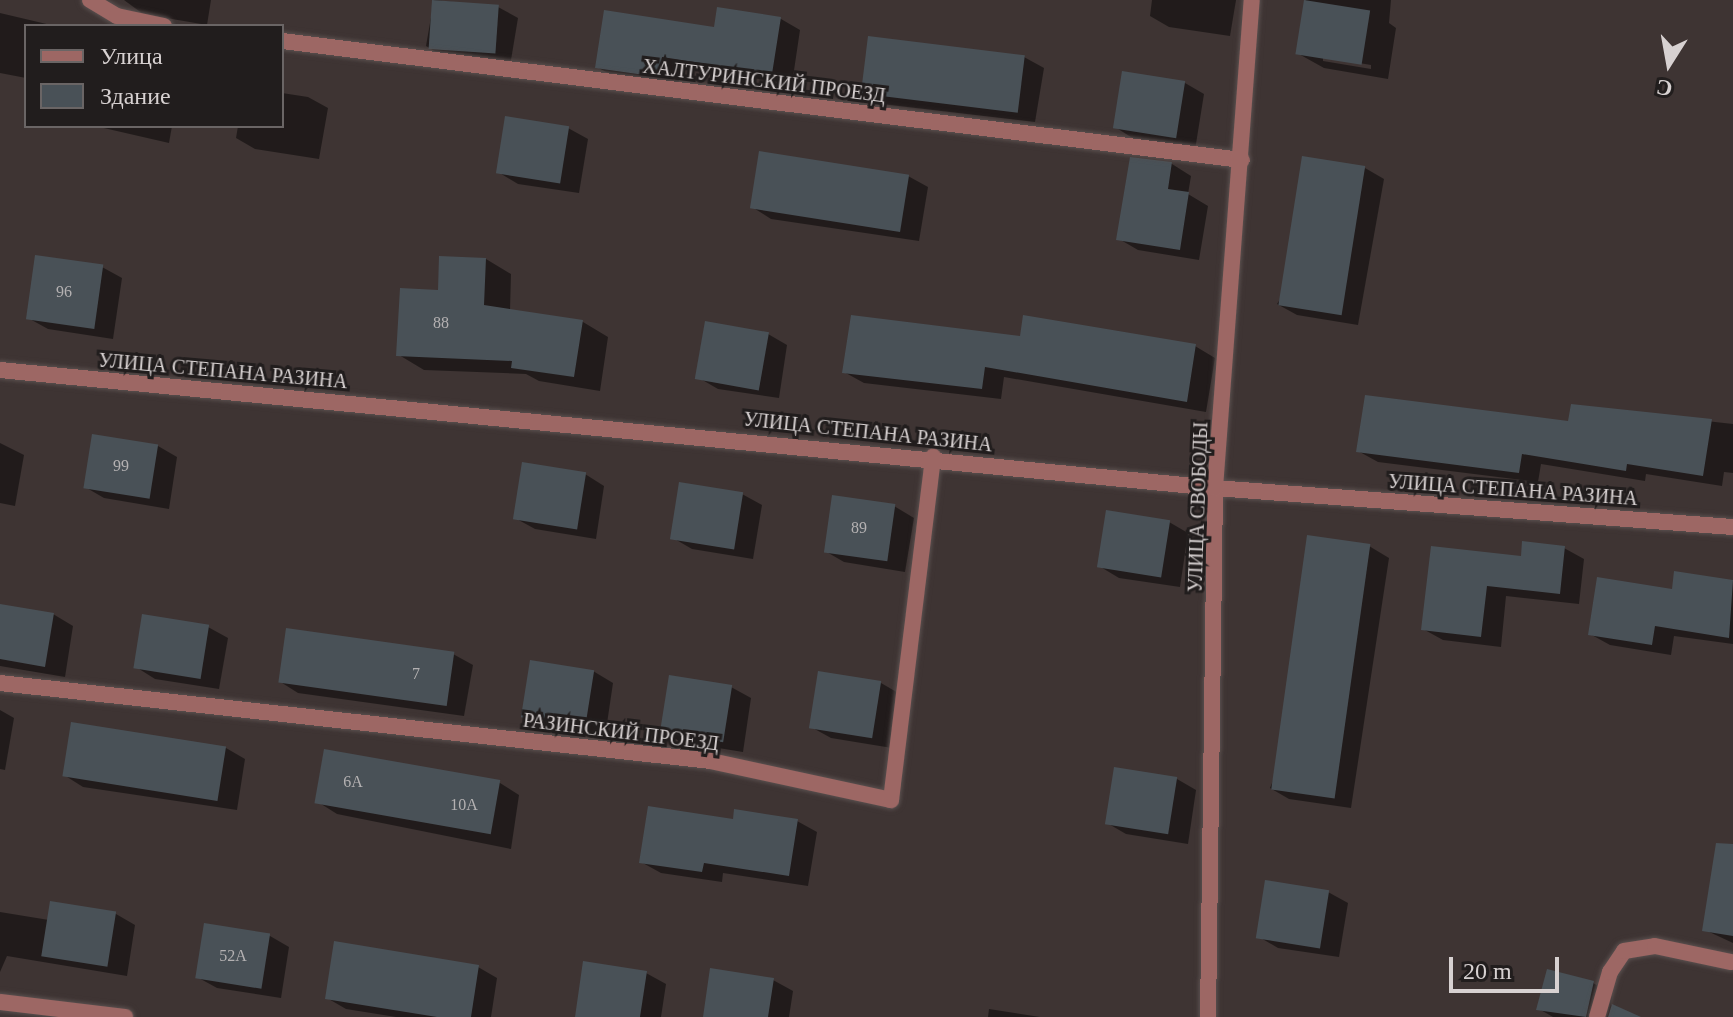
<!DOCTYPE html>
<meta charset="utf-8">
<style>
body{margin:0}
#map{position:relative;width:1733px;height:1017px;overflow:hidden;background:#3e3433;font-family:Georgia,serif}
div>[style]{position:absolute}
.shadow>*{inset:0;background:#0007}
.building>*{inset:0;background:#495157;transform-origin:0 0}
.roads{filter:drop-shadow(0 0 2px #5a504f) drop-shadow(0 0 2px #5a504f)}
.service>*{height:16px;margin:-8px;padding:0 8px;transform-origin:8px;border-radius:8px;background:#9d6764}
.minor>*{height:16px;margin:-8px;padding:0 8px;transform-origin:8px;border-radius:8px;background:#9d6764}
span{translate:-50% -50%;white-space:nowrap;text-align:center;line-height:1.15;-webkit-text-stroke:6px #211d1d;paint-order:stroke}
.number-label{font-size:16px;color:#b4b1b2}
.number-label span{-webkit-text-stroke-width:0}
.street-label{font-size:20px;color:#d7d1d1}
.legend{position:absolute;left:24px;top:24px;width:260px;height:104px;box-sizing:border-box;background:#211d1d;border:2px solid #6a6565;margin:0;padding:10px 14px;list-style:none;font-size:24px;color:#d7d1d1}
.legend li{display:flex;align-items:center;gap:16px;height:40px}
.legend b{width:40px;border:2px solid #6a6565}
.north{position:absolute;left:1629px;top:24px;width:80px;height:80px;-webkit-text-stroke:6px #211d1d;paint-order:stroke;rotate:191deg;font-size:22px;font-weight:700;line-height:32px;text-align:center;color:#d7d1d1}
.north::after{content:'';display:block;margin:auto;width:28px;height:36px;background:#d7d1d1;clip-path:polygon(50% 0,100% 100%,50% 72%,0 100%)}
.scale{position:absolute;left:1449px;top:957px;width:110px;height:36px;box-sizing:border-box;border:4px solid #d7d1d1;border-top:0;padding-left:10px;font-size:24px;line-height:28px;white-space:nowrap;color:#d7d1d1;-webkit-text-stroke:6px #211d1d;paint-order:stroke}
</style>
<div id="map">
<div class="shadow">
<div style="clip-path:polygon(124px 0,211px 0,207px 25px,143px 14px)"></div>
<div style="clip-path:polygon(434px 0,498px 7px,518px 18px,510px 66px,446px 58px,426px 46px)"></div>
<div style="clip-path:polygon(1152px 0,1236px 0,1230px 36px,1169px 27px,1150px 16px)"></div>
<div style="clip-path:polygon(evenodd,1306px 0,1391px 0,1389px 23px,1396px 28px,1388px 79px,1324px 68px,1297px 53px,1306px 0,1323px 57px,1371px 65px,1371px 69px,1323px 61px,1323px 57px)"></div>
<div style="clip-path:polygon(0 13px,55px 26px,26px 26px,26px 78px,0 73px)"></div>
<div style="clip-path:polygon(781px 19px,800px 30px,792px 84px,681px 67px,678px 86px,617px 78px,597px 67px,716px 30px)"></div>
<div style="clip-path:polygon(1024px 57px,1044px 68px,1035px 122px,881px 104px,862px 92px)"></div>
<div style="clip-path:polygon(1124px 73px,1185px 83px,1204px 94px,1195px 150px,1134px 139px,1115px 127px)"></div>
<div style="clip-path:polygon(282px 93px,308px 97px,328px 108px,319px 159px,255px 149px,236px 138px,238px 126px,282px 126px)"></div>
<div style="clip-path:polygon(95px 126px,172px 126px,169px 143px)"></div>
<div style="clip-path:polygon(568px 128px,588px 139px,579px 193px,518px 184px,498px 172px)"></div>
<div style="clip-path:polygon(1131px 159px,1172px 164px,1191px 176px,1188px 194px,1208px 206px,1199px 260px,1138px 250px,1119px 239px)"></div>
<div style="clip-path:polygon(1365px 168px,1384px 179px,1358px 325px,1297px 315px,1277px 304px)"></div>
<div style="clip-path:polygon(908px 176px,928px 187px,919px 241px,771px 219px,752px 207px)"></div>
<div style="clip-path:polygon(486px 259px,511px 274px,510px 311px,583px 322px,608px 337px,600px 391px,539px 381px,526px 374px,424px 370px,399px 355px,440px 292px)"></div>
<div style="clip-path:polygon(102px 267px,122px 278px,113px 339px,48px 329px,28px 318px)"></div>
<div style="clip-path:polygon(768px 334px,787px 345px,779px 398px,718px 389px,699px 378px)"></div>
<div style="clip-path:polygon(1021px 339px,1195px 346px,1215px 358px,1206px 412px,1004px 377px,1001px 399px,864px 383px,844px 372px)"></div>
<div style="clip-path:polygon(1573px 406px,1733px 424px,1733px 473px,1724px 472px,1722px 486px,1646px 474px,1645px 481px,1541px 464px,1538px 482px,1378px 462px,1358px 451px,1570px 424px)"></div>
<div style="clip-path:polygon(94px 436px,158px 446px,177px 457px,169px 509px,104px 498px,85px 487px)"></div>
<div style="clip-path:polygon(0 443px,24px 455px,15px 506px,0 503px)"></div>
<div style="clip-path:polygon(585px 474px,604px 486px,596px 539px,535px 529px,515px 518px)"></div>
<div style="clip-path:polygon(742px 494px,762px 505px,753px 559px,692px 549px,673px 538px)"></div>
<div style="clip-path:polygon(894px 506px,914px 518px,905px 572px,844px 562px,825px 551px)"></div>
<div style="clip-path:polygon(1169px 522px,1188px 533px,1180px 587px,1119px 578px,1099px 566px)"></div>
<div style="clip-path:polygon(1369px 546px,1389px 558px,1351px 808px,1289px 799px,1270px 788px)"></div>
<div style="clip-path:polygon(1564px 548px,1584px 559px,1579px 604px,1506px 596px,1501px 647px,1443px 640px,1423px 629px,1523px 558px)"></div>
<div style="clip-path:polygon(1676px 573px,1733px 581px,1733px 644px,1674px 636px,1671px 655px,1610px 645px,1590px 634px,1673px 591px)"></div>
<div style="clip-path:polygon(0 606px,53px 614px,73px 626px,65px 677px,0 666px)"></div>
<div style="clip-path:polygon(208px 627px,228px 638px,219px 689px,155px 679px,136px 667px)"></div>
<div style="clip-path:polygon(453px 654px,473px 665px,464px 716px,298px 693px,279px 681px)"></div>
<div style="clip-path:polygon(593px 671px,613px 683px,605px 737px,543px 727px,524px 716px)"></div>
<div style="clip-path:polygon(820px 673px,881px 683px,900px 694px,892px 748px,831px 738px,811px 727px)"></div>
<div style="clip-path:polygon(731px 687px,751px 698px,743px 752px,681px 742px,662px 731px)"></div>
<div style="clip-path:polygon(0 710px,14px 718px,5px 770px,0 769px)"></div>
<div style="clip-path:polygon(226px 748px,245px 759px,237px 810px,83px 787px,64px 775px)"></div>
<div style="clip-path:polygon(400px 768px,500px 783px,519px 795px,511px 849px,337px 814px,318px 802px)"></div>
<div style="clip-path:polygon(1177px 779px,1196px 790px,1188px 844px,1126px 834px,1107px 823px)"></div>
<div style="clip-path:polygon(735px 821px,797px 821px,817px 832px,808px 886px,723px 873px,722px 882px,661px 873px,641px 862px)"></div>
<div style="clip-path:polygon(1733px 890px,1733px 943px,1705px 930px)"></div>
<div style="clip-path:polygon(1328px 892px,1348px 903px,1339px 957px,1278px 948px,1259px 937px)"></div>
<div style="clip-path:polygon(52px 904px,116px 914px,135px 925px,127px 976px,7px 956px,0 972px,0 912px,49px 920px)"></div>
<div style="clip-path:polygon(206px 925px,270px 936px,289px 947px,281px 998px,217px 988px,197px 977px)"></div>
<div style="clip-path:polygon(478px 967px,497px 978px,491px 1017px,396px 1017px,346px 1009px,327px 998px)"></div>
<div style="clip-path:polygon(646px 973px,666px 984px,661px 1017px,577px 1017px)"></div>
<div style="clip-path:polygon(773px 980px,793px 991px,789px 1017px,705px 1017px)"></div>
<div style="clip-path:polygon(1593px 983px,1612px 994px,1611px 1005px,1636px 1017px,1553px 1017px,1539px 1009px)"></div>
<div style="clip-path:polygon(989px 1009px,1040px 1017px,988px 1017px)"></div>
</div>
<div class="building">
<div style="left:432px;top:0;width:67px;height:49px;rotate:4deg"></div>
<div style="left:1304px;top:0;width:67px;height:55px;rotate:9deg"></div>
<div style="clip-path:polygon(717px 7px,781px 17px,772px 74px,662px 57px,659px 77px,595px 68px,604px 10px,714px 27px)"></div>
<div style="left:868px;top:36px;width:158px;height:58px;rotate:7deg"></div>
<div style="left:1122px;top:71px;width:64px;height:58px;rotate:9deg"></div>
<div style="left:505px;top:116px;width:65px;height:58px;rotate:9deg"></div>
<div style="left:759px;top:151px;width:152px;height:58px;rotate:9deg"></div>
<div style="left:1302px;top:156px;width:64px;height:151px;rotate:9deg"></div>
<div style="clip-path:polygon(1130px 157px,1172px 162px,1168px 189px,1189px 192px,1180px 250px,1116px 240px)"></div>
<div style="left:35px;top:255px;width:69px;height:65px;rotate:8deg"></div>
<div style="clip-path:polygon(439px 256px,486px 258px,484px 305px,583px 320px,574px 377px,511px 368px,512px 361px,396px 356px,400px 288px,438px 290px)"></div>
<div style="clip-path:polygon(851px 315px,1020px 336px,1023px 315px,1196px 344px,1187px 402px,985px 367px,982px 389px,842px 373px)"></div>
<div style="left:705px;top:321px;width:65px;height:59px;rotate:10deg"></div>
<div style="clip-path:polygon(1365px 395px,1568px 421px,1571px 404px,1712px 419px,1703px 476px,1627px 464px,1626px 471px,1522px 454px,1519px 473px,1356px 452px)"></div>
<div style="left:92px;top:434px;width:67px;height:55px;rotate:9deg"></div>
<div style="left:522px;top:462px;width:65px;height:58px;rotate:9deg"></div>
<div style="left:679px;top:482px;width:65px;height:58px;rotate:9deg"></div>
<div style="left:832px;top:495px;width:64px;height:58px;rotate:8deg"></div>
<div style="left:1106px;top:510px;width:65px;height:58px;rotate:9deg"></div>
<div style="left:1307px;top:535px;width:64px;height:257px;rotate:8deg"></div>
<div style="clip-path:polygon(1522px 541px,1565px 546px,1560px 594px,1487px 586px,1481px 637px,1421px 630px,1431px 546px,1521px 556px)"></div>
<div style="clip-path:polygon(1674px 571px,1733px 580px,1729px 638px,1655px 626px,1652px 645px,1588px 635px,1597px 577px,1672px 589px)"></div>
<div style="clip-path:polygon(0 604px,54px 613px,45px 667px,0 659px)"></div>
<div style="left:142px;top:614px;width:68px;height:55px;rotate:9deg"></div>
<div style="left:286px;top:628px;width:170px;height:55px;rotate:8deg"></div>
<div style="left:530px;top:660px;width:65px;height:58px;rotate:9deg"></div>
<div style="left:818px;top:671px;width:64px;height:58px;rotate:9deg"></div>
<div style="left:669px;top:675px;width:64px;height:58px;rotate:9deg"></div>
<div style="left:71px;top:722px;width:157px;height:55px;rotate:9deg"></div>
<div style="left:324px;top:749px;width:179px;height:55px;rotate:10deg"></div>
<div style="left:1114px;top:767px;width:64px;height:58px;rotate:9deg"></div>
<div style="clip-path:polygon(648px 806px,733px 819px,734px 809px,798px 819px,789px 876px,704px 863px,702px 872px,639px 863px)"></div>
<div style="clip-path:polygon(1716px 843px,1733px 844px,1733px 936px,1702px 931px)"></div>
<div style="left:1265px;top:880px;width:65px;height:59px;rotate:9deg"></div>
<div style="left:50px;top:901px;width:67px;height:56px;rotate:9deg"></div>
<div style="left:204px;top:923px;width:67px;height:56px;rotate:9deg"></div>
<div style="clip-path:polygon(334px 941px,479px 965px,471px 1017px,437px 1017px,325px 999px)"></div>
<div style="clip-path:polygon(583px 961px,647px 971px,640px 1017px,575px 1017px)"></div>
<div style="clip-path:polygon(710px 968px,774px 978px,768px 1017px,703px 1017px)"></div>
<div style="clip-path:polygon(1547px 969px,1594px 981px,1586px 1017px,1536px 1010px)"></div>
<div style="clip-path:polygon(1612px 1004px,1641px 1017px,1608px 1017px)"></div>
</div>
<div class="roads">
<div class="service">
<div style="left:1597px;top:1017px;width:47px;rotate:-73.9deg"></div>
<div style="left:1610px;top:972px;width:25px;rotate:-56deg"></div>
<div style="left:1624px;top:951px;width:31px;rotate:-9deg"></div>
<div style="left:1655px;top:946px;width:78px;rotate:11.9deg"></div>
</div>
<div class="minor">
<div style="left:90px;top:0;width:31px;rotate:31deg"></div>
<div style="left:117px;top:16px;width:48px;rotate:12deg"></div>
<div style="left:282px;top:41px;width:967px;rotate:7.07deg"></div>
<div style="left:0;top:370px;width:1221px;rotate:5.55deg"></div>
<div style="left:1215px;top:488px;width:519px;rotate:4.31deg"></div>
<div style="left:0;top:683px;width:715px;rotate:6.26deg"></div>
<div style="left:711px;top:761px;width:184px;rotate:12.2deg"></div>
<div style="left:891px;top:800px;width:346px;rotate:-83deg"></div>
<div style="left:0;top:1002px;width:126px;rotate:6.8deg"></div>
<div style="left:1208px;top:1017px;width:529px;rotate:-89.24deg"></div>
<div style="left:1215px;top:488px;width:489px;rotate:-85.7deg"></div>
</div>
</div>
<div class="number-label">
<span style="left:64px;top:292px">96</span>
<span style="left:441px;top:323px">88</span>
<span style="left:121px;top:466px">99</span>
<span style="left:859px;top:528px">89</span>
<span style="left:416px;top:674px">7</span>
<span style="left:353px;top:782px">6А</span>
<span style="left:464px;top:805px">10А</span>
<span style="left:233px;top:956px">52А</span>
</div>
<div class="street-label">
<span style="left:764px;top:81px;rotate:7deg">ХАЛТУРИНСКИЙ ПРОЕЗД</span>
<span style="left:223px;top:371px;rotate:5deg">УЛИЦА СТЕПАНА РАЗИНА</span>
<span style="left:868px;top:432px;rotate:6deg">УЛИЦА СТЕПАНА РАЗИНА</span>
<span style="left:1513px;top:490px;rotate:4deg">УЛИЦА СТЕПАНА РАЗИНА</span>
<span style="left:1198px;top:507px;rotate:-88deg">УЛИЦА СВОБОДЫ</span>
<span style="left:621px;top:732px;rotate:7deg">РАЗИНСКИЙ ПРОЕЗД</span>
</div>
<ul class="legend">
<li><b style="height:10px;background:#9d6764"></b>Улица</li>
<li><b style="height:22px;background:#495157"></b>Здание</li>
</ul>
<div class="north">С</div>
<div class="scale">20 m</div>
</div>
